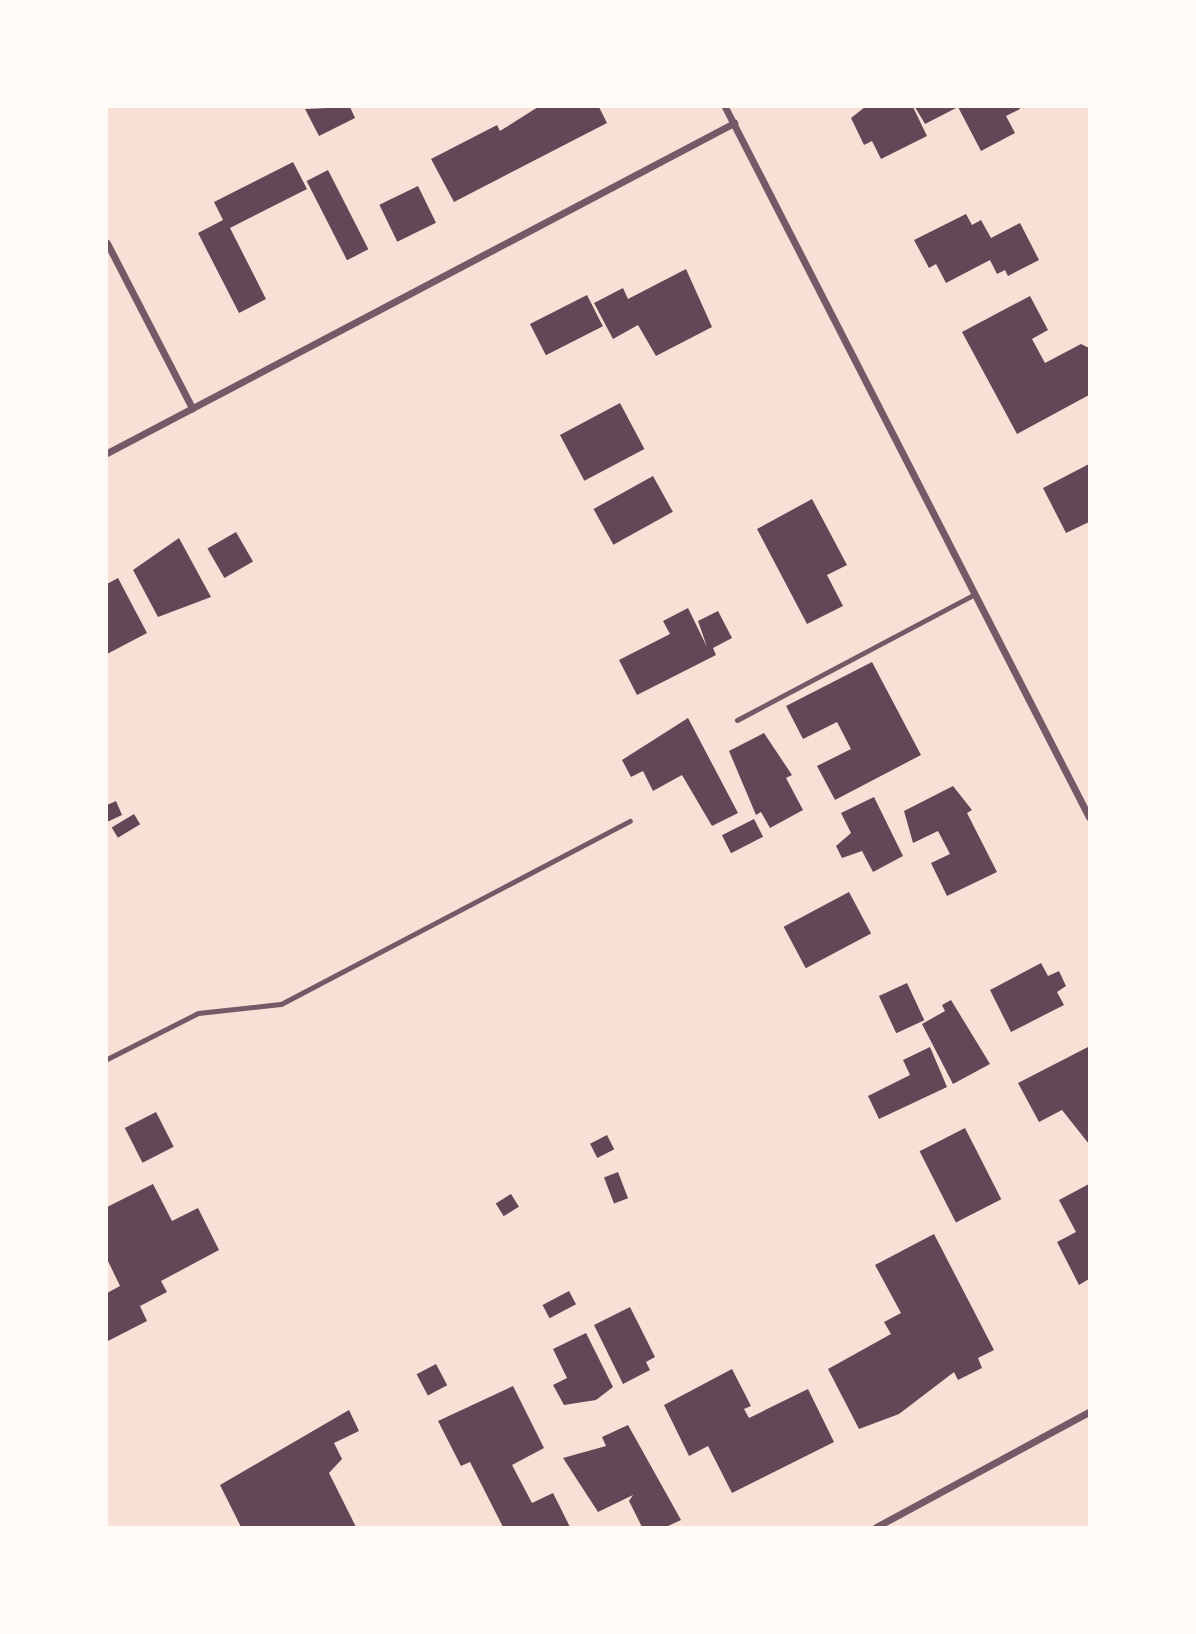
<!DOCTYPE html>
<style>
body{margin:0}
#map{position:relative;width:1196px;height:1634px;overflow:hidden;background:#f7e1d7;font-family:"Noto Serif",serif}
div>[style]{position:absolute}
.building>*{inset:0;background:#644757;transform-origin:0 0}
.service>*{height:5px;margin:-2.5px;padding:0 2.5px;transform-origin:2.5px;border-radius:2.5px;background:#755966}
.minor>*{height:7px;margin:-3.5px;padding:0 3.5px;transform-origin:3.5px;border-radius:3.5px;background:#755966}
span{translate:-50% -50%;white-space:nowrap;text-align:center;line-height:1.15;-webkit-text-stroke:7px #fffaf5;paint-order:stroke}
.frame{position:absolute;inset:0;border:108px solid #fffaf5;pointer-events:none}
</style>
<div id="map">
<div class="building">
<div style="clip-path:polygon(350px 107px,355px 118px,319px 136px,305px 109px)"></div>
<div style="clip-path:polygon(538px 107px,599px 107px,607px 123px,454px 202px,431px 159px,497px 125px,500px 131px)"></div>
<div style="clip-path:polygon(865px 107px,913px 107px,927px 136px,881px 159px,872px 141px,864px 145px,851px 118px)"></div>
<div style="clip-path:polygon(915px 107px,1019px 107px,1020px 109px,1006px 116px,1015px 133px,981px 151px,958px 107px,925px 124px)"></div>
<div style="clip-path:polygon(293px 162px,307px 189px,230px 228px,266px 299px,239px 313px,198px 233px,223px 220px,214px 202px)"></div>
<div style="left:328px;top:170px;width:89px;height:24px;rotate:63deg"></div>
<div style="left:418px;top:186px;width:41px;height:43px;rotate:64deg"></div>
<div style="clip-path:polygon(966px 214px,972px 225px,981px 220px,991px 238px,1020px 223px,1039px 260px,1008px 276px,1005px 270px,997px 274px,990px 260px,946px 283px,936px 264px,929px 268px,914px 240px)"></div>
<div style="clip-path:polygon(686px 269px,712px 327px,656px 356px,638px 325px,613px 339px,594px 303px,623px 288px,628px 299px)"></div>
<div style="left:587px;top:295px;width:35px;height:64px;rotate:63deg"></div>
<div style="clip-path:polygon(1030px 296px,1048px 330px,1032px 339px,1045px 363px,1081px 344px,1089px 348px,1089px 395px,1017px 434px,962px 332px)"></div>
<div style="left:620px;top:403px;width:52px;height:68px;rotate:62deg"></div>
<div style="clip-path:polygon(1089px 464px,1089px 522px,1066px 533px,1043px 488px)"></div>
<div style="left:653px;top:476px;width:41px;height:68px;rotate:61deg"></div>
<div style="clip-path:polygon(812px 499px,847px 565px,827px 575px,843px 606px,807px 624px,757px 529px)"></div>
<div style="left:236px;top:532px;width:34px;height:33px;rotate:60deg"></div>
<div style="clip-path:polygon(179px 538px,211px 597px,158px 617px,133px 570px)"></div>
<div style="clip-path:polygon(118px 578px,147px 633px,107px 654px,107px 584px)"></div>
<div style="clip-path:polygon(688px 608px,707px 647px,698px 621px,718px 611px,732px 638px,713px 648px,716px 655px,637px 695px,619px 660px,670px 634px,663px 621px)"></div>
<div style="clip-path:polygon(872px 662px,921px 755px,835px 800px,817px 766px,851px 749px,837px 722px,803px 739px,786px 706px)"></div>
<div style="clip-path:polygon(688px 718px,738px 813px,712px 826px,682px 775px,653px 791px,643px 771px,631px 777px,622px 760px)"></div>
<div style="clip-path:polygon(764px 733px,792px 775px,786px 778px,803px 810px,770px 828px,761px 812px,756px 815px,729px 751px)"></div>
<div style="clip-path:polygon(953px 786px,972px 810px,967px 813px,997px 872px,947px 896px,931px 863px,950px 854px,938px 831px,913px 843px,904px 811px)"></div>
<div style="clip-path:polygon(874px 797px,903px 856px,873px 872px,862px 851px,842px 858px,836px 846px,851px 833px,841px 813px)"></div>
<div style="clip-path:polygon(116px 801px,122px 815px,107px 822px,107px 805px)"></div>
<div style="left:134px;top:814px;width:12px;height:26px;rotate:59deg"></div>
<div style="left:754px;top:819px;width:20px;height:36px;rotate:63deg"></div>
<div style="left:849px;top:892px;width:47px;height:74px;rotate:62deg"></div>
<div style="clip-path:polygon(1041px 963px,1048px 976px,1059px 971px,1066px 986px,1057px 992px,1064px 1005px,1011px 1032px,990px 990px)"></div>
<div style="left:907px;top:983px;width:41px;height:31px;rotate:65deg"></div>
<div style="clip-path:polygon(951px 1000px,990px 1064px,953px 1084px,922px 1024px,945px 1011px,942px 1005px)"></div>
<div style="clip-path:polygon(930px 1047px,947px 1087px,879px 1119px,868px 1096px,910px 1075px,903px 1060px)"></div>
<div style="clip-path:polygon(1088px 1047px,1089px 1050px,1089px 1144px,1062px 1110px,1039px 1122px,1018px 1083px)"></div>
<div style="left:156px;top:1112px;width:39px;height:35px;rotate:63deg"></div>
<div style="left:965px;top:1128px;width:80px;height:51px;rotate:63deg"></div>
<div style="left:607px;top:1135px;width:16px;height:19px;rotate:63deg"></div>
<div style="left:618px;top:1172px;width:28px;height:15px;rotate:69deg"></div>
<div style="clip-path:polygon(153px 1184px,172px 1221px,198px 1208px,219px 1250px,161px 1281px,167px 1292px,140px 1306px,147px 1321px,108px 1341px,107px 1293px,120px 1286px,107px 1259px,107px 1207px)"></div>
<div style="clip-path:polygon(1089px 1184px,1089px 1279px,1079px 1285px,1057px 1242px,1076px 1232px,1059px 1200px)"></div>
<div style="left:511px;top:1194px;width:15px;height:18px;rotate:58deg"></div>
<div style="clip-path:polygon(934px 1234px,994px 1350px,978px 1358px,982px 1368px,958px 1380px,954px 1372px,899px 1414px,859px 1429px,828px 1369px,891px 1334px,884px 1322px,901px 1313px,875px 1265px)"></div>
<div style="left:569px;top:1291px;width:15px;height:30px;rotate:62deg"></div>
<div style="clip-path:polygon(630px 1307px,655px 1357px,646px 1362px,650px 1370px,623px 1384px,594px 1325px)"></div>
<div style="clip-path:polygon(586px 1333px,613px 1387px,596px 1400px,564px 1405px,553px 1385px,567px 1378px,553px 1349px)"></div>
<div style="left:436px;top:1364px;width:24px;height:22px;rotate:62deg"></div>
<div style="clip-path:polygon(732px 1369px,751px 1406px,744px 1409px,749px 1418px,808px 1389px,834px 1442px,732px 1493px,708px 1446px,689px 1456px,664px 1405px)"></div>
<div style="clip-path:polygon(513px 1386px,544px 1448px,512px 1465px,532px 1503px,553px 1493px,570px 1527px,503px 1527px,470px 1462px,461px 1466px,438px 1421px)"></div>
<div style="clip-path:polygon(349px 1410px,359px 1431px,334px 1443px,342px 1459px,329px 1473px,356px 1527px,241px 1527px,220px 1485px)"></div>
<div style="clip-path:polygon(628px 1425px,681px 1520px,666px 1527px,642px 1527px,629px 1501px,633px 1495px,598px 1512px,563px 1458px,606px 1446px,602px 1437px)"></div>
</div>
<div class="service">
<div style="left:737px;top:720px;width:269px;rotate:-27.9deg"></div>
<div style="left:107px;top:1059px;width:102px;rotate:-26.8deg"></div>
<div style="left:198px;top:1013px;width:83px;rotate:-6.2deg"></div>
<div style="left:281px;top:1004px;width:394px;rotate:-27.7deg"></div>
</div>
<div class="minor">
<div style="left:725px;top:107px;width:798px;rotate:62.86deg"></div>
<div style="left:107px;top:243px;width:186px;rotate:62.7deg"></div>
<div style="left:107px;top:453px;width:709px;rotate:-27.76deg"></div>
<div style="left:876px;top:1527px;width:242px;rotate:-28.4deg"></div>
</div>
<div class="frame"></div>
</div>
